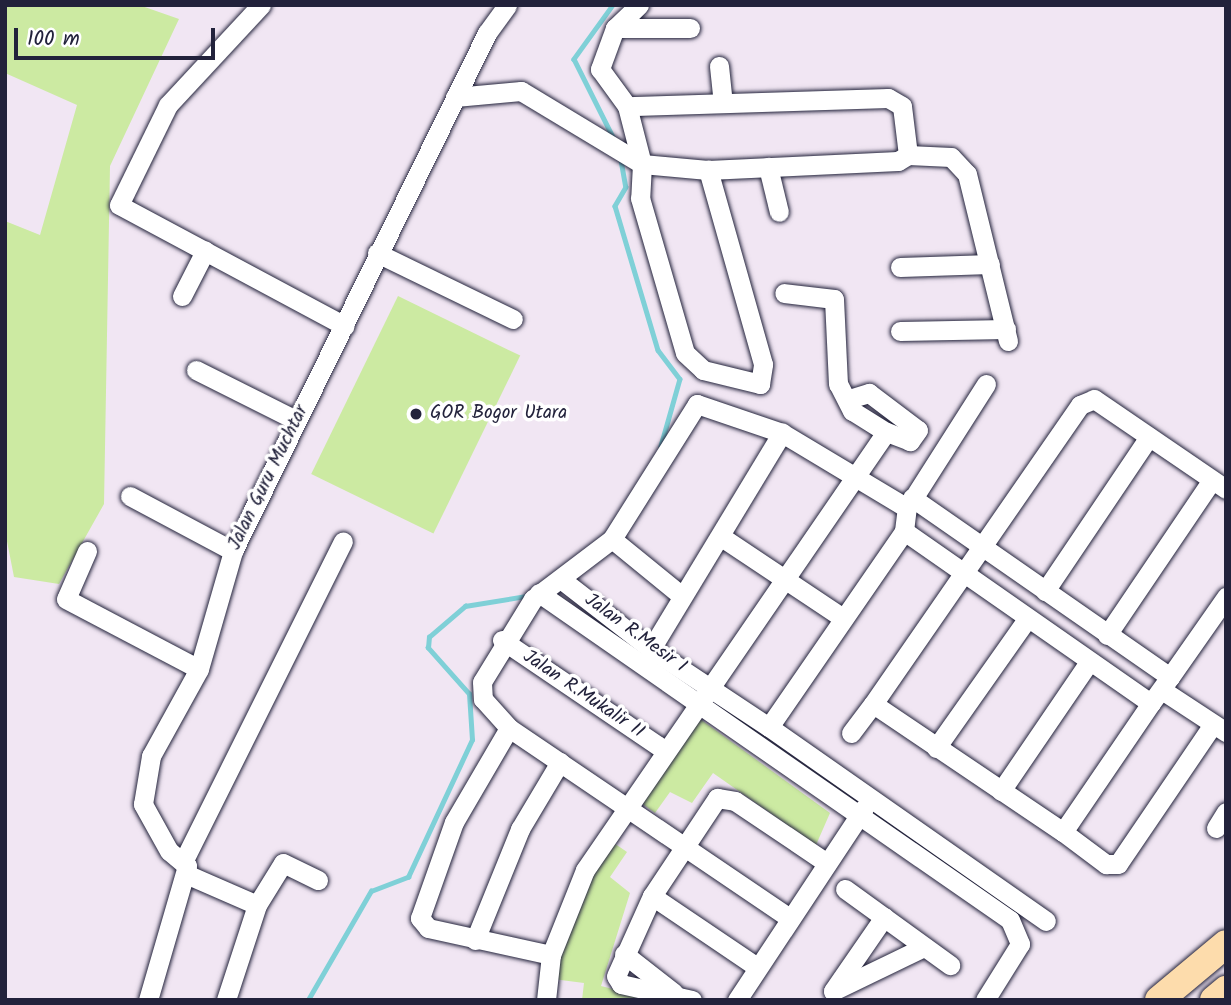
<!DOCTYPE html>
<style>
body{margin:0}
#map{position:relative;width:1231px;height:1005px;overflow:hidden;background:#f1e6f3;font-family:Kalam,sans-serif}
div>[style]{position:absolute}
.green>*{inset:0;background:#cceaa2;transform-origin:0 0}
.stream>*{height:4.5px;margin:-2.25px;padding:0 2.25px;transform-origin:2.25px;border-radius:2.25px;background:#7fd0d7}
.roads{filter:drop-shadow(0 0 2px #22223b) drop-shadow(0 0 2px #22223b)}
.minor>*{height:19px;margin:-9.5px;padding:0 9.5px;transform-origin:9.5px;border-radius:9.5px;background:#fff}
.highway>*{height:28px;margin:-14px;padding:0 14px;transform-origin:14px;border-radius:14px;background:#fddcac}
.dots>*{width:19px;height:19px;translate:-50% -50%;box-sizing:border-box;border:4px solid #fff;border-radius:50%}
span{translate:-50% -50%;white-space:nowrap;text-align:center;line-height:1.15;-webkit-text-stroke:7px #fff;paint-order:stroke}
.poi-label{font-size:19px;color:#22223b}
.left{translate:0 -50%;text-align:left}
.street-label{font-size:19px;color:#22223b}
.frame{position:absolute;inset:0;border:7px solid #22223b;pointer-events:none}
.scale{position:absolute;left:14px;top:28px;width:201px;height:32px;box-sizing:border-box;border:4px solid #22223b;border-top:0;padding-left:9px;font-size:21px;line-height:24px;white-space:nowrap;color:#22223b;-webkit-text-stroke:5px #fff;paint-order:stroke}
</style>
<div id="map">
<div class="green">
<div style="clip-path:polygon(5px 5px,139px 5px,179px 19px,110px 166px,104px 504px,59px 584px,14px 577px,5px 531px,5px 221px,40px 235px,77px 105px,5px 73px)"></div>
<div style="left:398px;top:296px;width:136px;height:198px;rotate:26deg"></div>
<div style="clip-path:polygon(696px 716px,830px 813px,816px 845px,713px 773px,692px 803px,670px 792px,655px 813px,637px 800px)"></div>
<div style="clip-path:polygon(608px 839px,627px 852px,610px 877px,630px 893px,601px 986px,656px 1000px,582px 1000px,584px 983px,553px 979px,557px 950px)"></div>
</div>
<div class="stream">
<div style="left:613px;top:5px;width:67px;rotate:125.8deg"></div>
<div style="left:574px;top:59px;width:92px;rotate:63.4deg"></div>
<div style="left:621px;top:160px;width:27px;rotate:80deg"></div>
<div style="left:626px;top:187px;width:22px;rotate:120deg"></div>
<div style="left:615px;top:206px;width:150px;rotate:73.4deg"></div>
<div style="left:658px;top:350px;width:36px;rotate:53deg"></div>
<div style="left:680px;top:379px;width:70px;rotate:105.8deg"></div>
<div style="left:308px;top:1000px;width:126px;rotate:-60deg"></div>
<div style="left:371px;top:891px;width:40px;rotate:-21deg"></div>
<div style="left:408px;top:877px;width:151px;rotate:-65deg"></div>
<div style="left:472px;top:740px;width:46px;rotate:-93.7deg"></div>
<div style="left:469px;top:694px;width:62px;rotate:-131.7deg"></div>
<div style="left:428px;top:648px;width:11px;rotate:-85deg"></div>
<div style="left:429px;top:637px;width:48px;rotate:-40.7deg"></div>
<div style="left:465px;top:606px;width:62px;rotate:-9.3deg"></div>
</div>
<div class="roads">
<div class="minor">
<div style="left:261px;top:5px;width:137px;rotate:132.9deg"></div>
<div style="left:168px;top:105px;width:111px;rotate:116.1deg"></div>
<div style="left:119px;top:205px;width:256px;rotate:28.2deg"></div>
<div style="left:639px;top:5px;width:33px;rotate:136deg"></div>
<div style="left:615px;top:28px;width:44px;rotate:110.1deg"></div>
<div style="left:600px;top:69px;width:46px;rotate:53.9deg"></div>
<div style="left:627px;top:106px;width:60px;rotate:75.5deg"></div>
<div style="left:642px;top:164px;width:34px;rotate:93deg"></div>
<div style="left:640px;top:198px;width:161px;rotate:73.8deg"></div>
<div style="left:685px;top:353px;width:25px;rotate:43deg"></div>
<div style="left:703px;top:370px;width:59px;rotate:13.8deg"></div>
<div style="left:760px;top:384px;width:20px;rotate:-81deg"></div>
<div style="left:763px;top:364px;width:202px;rotate:-105.8deg"></div>
<div style="left:615px;top:28px;width:75px"></div>
<div style="left:719px;top:66px;width:37px;rotate:84deg"></div>
<div style="left:455px;top:97px;width:66px;rotate:-5.2deg"></div>
<div style="left:521px;top:91px;width:141px;rotate:31.1deg"></div>
<div style="left:642px;top:164px;width:66px;rotate:5.2deg"></div>
<div style="left:708px;top:170px;width:190px;rotate:-2.7deg"></div>
<div style="left:898px;top:161px;width:12px;rotate:-31deg"></div>
<div style="left:908px;top:155px;width:49px;rotate:-97deg"></div>
<div style="left:902px;top:106px;width:16px;rotate:-150deg"></div>
<div style="left:888px;top:98px;width:261px;rotate:178.2deg"></div>
<div style="left:908px;top:155px;width:43px;rotate:2.7deg"></div>
<div style="left:951px;top:157px;width:23px;rotate:47deg"></div>
<div style="left:967px;top:174px;width:172px;rotate:76.2deg"></div>
<div style="left:768px;top:167px;width:46px;rotate:76.3deg"></div>
<div style="left:377px;top:253px;width:151px;rotate:25.9deg"></div>
<div style="left:900px;top:267px;width:90px;rotate:-1.9deg"></div>
<div style="left:182px;top:296px;width:51px;rotate:-62.9deg"></div>
<div style="left:900px;top:331px;width:106px;rotate:-1.1deg"></div>
<div style="left:196px;top:370px;width:112px;rotate:26.6deg"></div>
<div style="left:849px;top:399px;width:21px;rotate:-17deg"></div>
<div style="left:869px;top:393px;width:61px;rotate:37.1deg"></div>
<div style="left:918px;top:430px;width:14px;rotate:126deg"></div>
<div style="left:910px;top:441px;width:26px;rotate:-159deg"></div>
<div style="left:130px;top:496px;width:117px;rotate:28.1deg"></div>
<div style="left:907px;top:508px;width:147px;rotate:-57.5deg"></div>
<div style="left:904px;top:531px;width:301px;rotate:34.9deg"></div>
<div style="left:1151px;top:703px;width:32px;rotate:-54deg"></div>
<div style="left:1170px;top:677px;width:314px;rotate:-145.2deg"></div>
<div style="left:720px;top:536px;width:148px;rotate:33.7deg"></div>
<div style="left:612px;top:539px;width:90px;rotate:39.2deg"></div>
<div style="left:87px;top:551px;width:52px;rotate:113.6deg"></div>
<div style="left:66px;top:599px;width:150px;rotate:27.8deg"></div>
<div style="left:562px;top:580px;width:113px;rotate:37.8deg"></div>
<div style="left:651px;top:649px;width:141px;rotate:33.5deg"></div>
<div style="left:769px;top:727px;width:238px;rotate:-55.4deg"></div>
<div style="left:904px;top:531px;width:23px;rotate:-83deg"></div>
<div style="left:907px;top:508px;width:146px;rotate:-149deg"></div>
<div style="left:782px;top:433px;width:90px;rotate:-161.2deg"></div>
<div style="left:697px;top:404px;width:160px;rotate:122.2deg"></div>
<div style="left:612px;top:539px;width:99px;rotate:142.8deg"></div>
<div style="left:533px;top:599px;width:97px;rotate:121.6deg"></div>
<div style="left:482px;top:682px;width:17px;rotate:87deg"></div>
<div style="left:483px;top:699px;width:39px;rotate:48deg"></div>
<div style="left:509px;top:728px;width:339px;rotate:34.1deg"></div>
<div style="left:1045px;top:591px;width:186px;rotate:-56deg"></div>
<div style="left:539px;top:593px;width:573px;rotate:34.77deg"></div>
<div style="left:1010px;top:920px;width:26px;rotate:67deg"></div>
<div style="left:1020px;top:944px;width:66px;rotate:122deg"></div>
<div style="left:1107px;top:635px;width:187px;rotate:-55.9deg"></div>
<div style="left:502px;top:640px;width:194px;rotate:34.1deg"></div>
<div style="left:651px;top:649px;width:253px;rotate:-58.8deg"></div>
<div style="left:1170px;top:677px;width:98px;rotate:-55deg"></div>
<div style="left:1162px;top:690px;width:77px;rotate:33.3deg"></div>
<div style="left:1151px;top:703px;width:156px;rotate:124.3deg"></div>
<div style="left:1063px;top:832px;width:229px;rotate:-146deg"></div>
<div style="left:873px;top:704px;width:364px;rotate:-55.3deg"></div>
<div style="left:1080px;top:405px;width:15px;rotate:-23deg"></div>
<div style="left:1094px;top:399px;width:160px;rotate:34.3deg"></div>
<div style="left:769px;top:727px;width:338px;rotate:35deg"></div>
<div style="left:509px;top:728px;width:109px;rotate:120.3deg"></div>
<div style="left:454px;top:822px;width:102px;rotate:109.5deg"></div>
<div style="left:420px;top:918px;width:13px;rotate:51deg"></div>
<div style="left:428px;top:928px;width:126px;rotate:12.4deg"></div>
<div style="left:851px;top:733px;width:36px;rotate:-53deg"></div>
<div style="left:936px;top:748px;width:158px;rotate:-54.8deg"></div>
<div style="left:1001px;top:791px;width:156px;rotate:-55.7deg"></div>
<div style="left:1216px;top:828px;width:19px;rotate:-58deg"></div>
<div style="left:1063px;top:832px;width:54px;rotate:36.7deg"></div>
<div style="left:1106px;top:864px;width:12px"></div>
<div style="left:1118px;top:864px;width:169px;rotate:-55.8deg"></div>
<div style="left:184px;top:860px;width:356px;rotate:-63.5deg"></div>
<div style="left:186px;top:874px;width:77px;rotate:23.6deg"></div>
<div style="left:257px;top:905px;width:100px;rotate:108.1deg"></div>
<div style="left:845px;top:889px;width:130px;rotate:35.9deg"></div>
<div style="left:652px;top:896px;width:127px;rotate:34.1deg"></div>
<div style="left:257px;top:905px;width:49px;rotate:-58.2deg"></div>
<div style="left:283px;top:863px;width:39px;rotate:26deg"></div>
<div style="left:475px;top:940px;width:120px;rotate:-67.9deg"></div>
<div style="left:520px;top:829px;width:78px;rotate:-59.2deg"></div>
<div style="left:624px;top:954px;width:63px;rotate:38deg"></div>
<div style="left:833px;top:991px;width:101px;rotate:-25.8deg"></div>
<div style="left:833px;top:991px;width:90px;rotate:-55.4deg"></div>
<div style="left:148px;top:1000px;width:140px;rotate:-73.8deg"></div>
<div style="left:187px;top:866px;width:23px;rotate:-140deg"></div>
<div style="left:169px;top:851px;width:54px;rotate:-119deg"></div>
<div style="left:143px;top:804px;width:49px;rotate:-80.5deg"></div>
<div style="left:151px;top:756px;width:99px;rotate:-61.1deg"></div>
<div style="left:199px;top:669px;width:123px;rotate:-73.9deg"></div>
<div style="left:233px;top:551px;width:577px;rotate:-63.88deg"></div>
<div style="left:487px;top:33px;width:34px;rotate:-54deg"></div>
<div style="left:546px;top:1000px;width:45px;rotate:-83.7deg"></div>
<div style="left:551px;top:955px;width:92px;rotate:-68.2deg"></div>
<div style="left:585px;top:870px;width:531px;rotate:-55.5deg"></div>
<div style="left:886px;top:432px;width:40px;rotate:-148deg"></div>
<div style="left:852px;top:411px;width:30px;rotate:-117deg"></div>
<div style="left:838px;top:384px;width:85px;rotate:-92.7deg"></div>
<div style="left:834px;top:299px;width:50px;rotate:-173.2deg"></div>
<div style="left:692px;top:1000px;width:73px;rotate:-167.3deg"></div>
<div style="left:621px;top:984px;width:9px;rotate:-122deg"></div>
<div style="left:616px;top:976px;width:88px;rotate:-65.8deg"></div>
<div style="left:652px;top:896px;width:118px;rotate:-56.4deg"></div>
<div style="left:717px;top:798px;width:18px;rotate:9deg"></div>
<div style="left:735px;top:801px;width:111px;rotate:34deg"></div>
<div style="left:737px;top:1000px;width:230px;rotate:-56.5deg"></div>
</div>
<div class="highway">
<div style="left:1159px;top:1000px;width:87px;rotate:-39.9deg"></div>
<div style="left:1214px;top:1000px;width:16px;rotate:-40deg"></div>
</div>
</div>
<div class="dots">
<div style="left:416px;top:414px;background:#22223b"></div>
</div>
<div class="poi-label">
<span class="left" style="left:430px;top:414px">GOR Bogor Utara</span>
</div>
<div class="street-label">
<span style="left:269px;top:478px;rotate:-64deg">Jalan Guru Muchtar</span>
<span style="left:635px;top:634px;rotate:36deg">Jalan R.Mesir I</span>
<span style="left:583px;top:695px;rotate:34deg">Jalan R.Mukalir II</span>
</div>
<div class="frame"></div>
<div class="scale">100 m</div>
</div>
